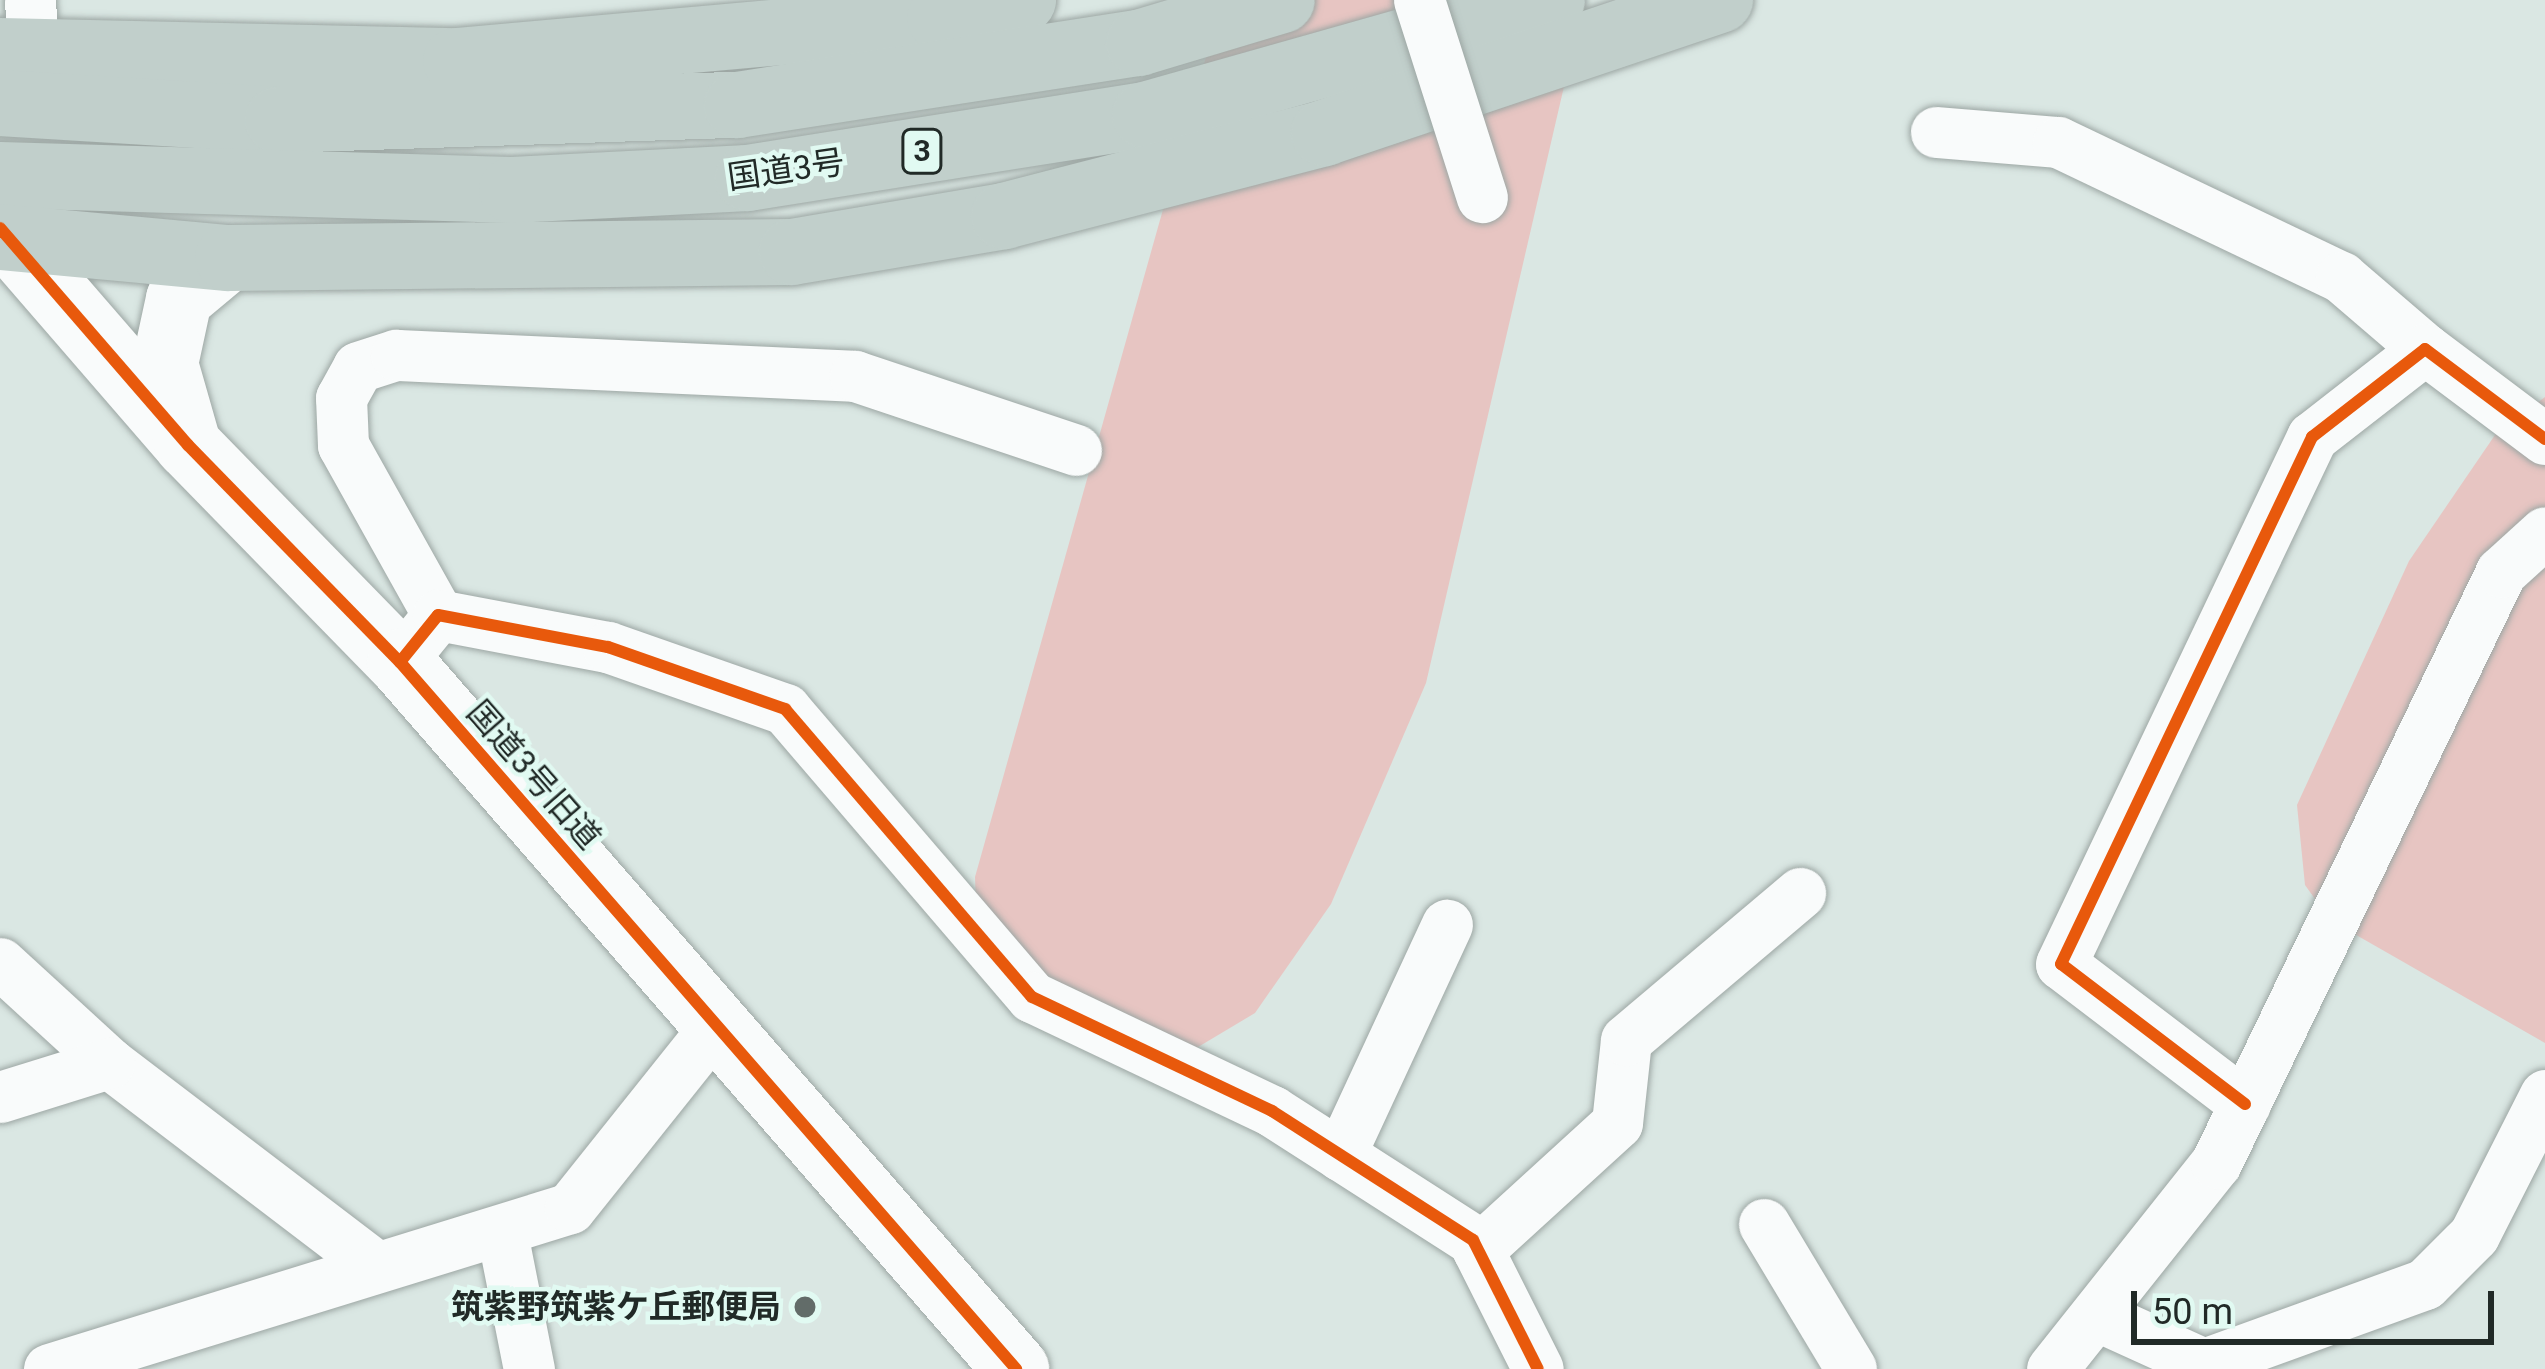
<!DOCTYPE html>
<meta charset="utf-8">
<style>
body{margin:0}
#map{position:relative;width:2545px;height:1369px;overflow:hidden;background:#dae7e3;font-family:Roboto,"Noto Sans JP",sans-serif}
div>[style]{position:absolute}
.green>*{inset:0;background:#e7c5c2}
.roads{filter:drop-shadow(0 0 3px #9da7a4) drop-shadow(0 0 3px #9da7a4)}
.street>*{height:51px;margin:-25.5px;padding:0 25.5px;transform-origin:25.5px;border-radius:25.5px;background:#f9fbfb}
.secondary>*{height:66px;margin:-33px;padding:0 33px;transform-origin:33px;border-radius:33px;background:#f9fbfb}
.highway>*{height:66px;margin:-33px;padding:0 33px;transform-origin:33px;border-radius:33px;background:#c1cfcb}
.bridges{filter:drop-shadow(0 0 3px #9da7a4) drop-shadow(0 0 3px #9da7a4)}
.street-bridge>*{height:51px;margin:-25.5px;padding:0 25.5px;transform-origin:25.5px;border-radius:25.5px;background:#f9fbfb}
.cycleway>*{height:12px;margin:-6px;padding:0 6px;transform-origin:6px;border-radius:6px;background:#e8590c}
.dots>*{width:33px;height:33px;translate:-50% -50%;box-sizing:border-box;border:6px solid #e1faf2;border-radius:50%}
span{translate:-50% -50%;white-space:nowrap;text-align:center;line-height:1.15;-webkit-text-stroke:9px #e1faf2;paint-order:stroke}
.shield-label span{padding:3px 9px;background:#e1faf2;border:3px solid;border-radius:9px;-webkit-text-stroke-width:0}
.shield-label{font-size:30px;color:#212a27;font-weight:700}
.street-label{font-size:33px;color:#212a27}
.poi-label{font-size:33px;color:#212a27;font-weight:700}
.right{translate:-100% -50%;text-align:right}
.scale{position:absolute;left:2131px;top:1291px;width:363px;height:54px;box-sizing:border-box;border:6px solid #212a27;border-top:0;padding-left:15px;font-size:36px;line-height:42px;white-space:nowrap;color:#212a27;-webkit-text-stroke:9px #e1faf2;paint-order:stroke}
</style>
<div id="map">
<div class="green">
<div style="clip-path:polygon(1222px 0,1584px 0,1426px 683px,1331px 904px,1255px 1013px,1173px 1062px,978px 959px,975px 877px)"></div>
<div style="clip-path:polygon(2545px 397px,2545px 1043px,2330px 920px,2305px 885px,2297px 805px,2409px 561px,2495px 435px)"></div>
</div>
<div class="roads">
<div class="street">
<div style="left:30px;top:0;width:54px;rotate:86.8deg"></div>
<div style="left:1936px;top:132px;width:122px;rotate:4.7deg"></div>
<div style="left:2058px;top:142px;width:314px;rotate:25.5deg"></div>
<div style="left:2341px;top:277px;width:111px;rotate:40.6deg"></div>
<div style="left:438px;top:615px;width:195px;rotate:-119.2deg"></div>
<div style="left:343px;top:445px;width:47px;rotate:-92.4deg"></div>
<div style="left:341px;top:398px;width:35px;rotate:-61deg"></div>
<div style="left:358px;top:367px;width:40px;rotate:-18deg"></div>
<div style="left:396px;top:355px;width:459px;rotate:2.6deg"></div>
<div style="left:855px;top:376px;width:233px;rotate:18.5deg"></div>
<div style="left:400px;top:662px;width:60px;rotate:-51deg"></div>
<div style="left:438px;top:615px;width:173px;rotate:10.7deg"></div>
<div style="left:608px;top:647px;width:188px;rotate:19.3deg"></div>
<div style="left:785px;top:709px;width:379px;rotate:49.4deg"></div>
<div style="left:1032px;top:997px;width:266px;rotate:25.4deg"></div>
<div style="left:1272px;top:1111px;width:239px;rotate:32.7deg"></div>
<div style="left:1473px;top:1240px;width:144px;rotate:63.3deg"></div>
<div style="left:0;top:963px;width:148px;rotate:42.5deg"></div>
<div style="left:109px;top:1063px;width:335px;rotate:37.3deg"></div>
<div style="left:0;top:1097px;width:114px;rotate:-17.3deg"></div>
<div style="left:2245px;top:1104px;width:231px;rotate:-142.7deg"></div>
<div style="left:2061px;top:964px;width:584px;rotate:-64.53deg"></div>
<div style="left:2312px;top:437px;width:143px;rotate:-37.9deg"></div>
<div style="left:2425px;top:349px;width:150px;rotate:36.9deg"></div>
<div style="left:1340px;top:1155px;width:254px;rotate:-65.1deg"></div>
<div style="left:1764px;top:1224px;width:169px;rotate:59deg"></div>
<div style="left:502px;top:1233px;width:139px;rotate:78.8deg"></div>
<div style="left:1478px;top:1250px;width:188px;rotate:-42.4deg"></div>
<div style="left:1617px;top:1123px;width:83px;rotate:-83.8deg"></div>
<div style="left:1626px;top:1040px;width:228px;rotate:-40.2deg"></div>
<div style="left:2098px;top:1316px;width:116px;rotate:24.4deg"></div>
<div style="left:2204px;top:1364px;width:235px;rotate:-19.9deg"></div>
<div style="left:2425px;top:1284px;width:69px;rotate:-45deg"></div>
<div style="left:2474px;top:1235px;width:157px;rotate:-63.1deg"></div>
<div style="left:49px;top:1369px;width:545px;rotate:-17.17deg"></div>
<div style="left:570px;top:1208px;width:234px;rotate:-51.4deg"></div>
<div style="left:2052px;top:1369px;width:263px;rotate:-51.5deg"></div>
<div style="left:2216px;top:1163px;width:656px;rotate:-64.26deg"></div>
<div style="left:2501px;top:572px;width:59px;rotate:-42.3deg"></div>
</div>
<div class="secondary">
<div style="left:0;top:228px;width:287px;rotate:49.1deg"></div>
<div style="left:188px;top:445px;width:303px;rotate:45.7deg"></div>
<div style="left:400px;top:662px;width:938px;rotate:48.93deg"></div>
<div style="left:186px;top:437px;width:76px;rotate:-106deg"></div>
<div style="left:165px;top:364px;width:66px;rotate:-77.8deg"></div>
<div style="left:179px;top:299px;width:64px;rotate:-39.9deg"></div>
</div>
<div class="highway">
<div style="left:0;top:51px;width:456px;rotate:1.3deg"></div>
<div style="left:456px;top:61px;width:486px;rotate:-5.1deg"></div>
<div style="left:940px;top:18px;width:85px;rotate:-12.2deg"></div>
<div style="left:0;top:103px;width:279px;rotate:3.5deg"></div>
<div style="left:278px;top:120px;width:459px;rotate:-1.9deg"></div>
<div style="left:737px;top:105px;width:407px;rotate:-8.8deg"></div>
<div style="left:1139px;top:43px;width:149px;rotate:-16.7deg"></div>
<div style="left:0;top:175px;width:512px;rotate:1.68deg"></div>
<div style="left:512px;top:190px;width:236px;rotate:-2.9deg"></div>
<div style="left:748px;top:178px;width:402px;rotate:-9deg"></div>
<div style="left:1145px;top:115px;width:423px;rotate:-15.8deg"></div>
<div style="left:0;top:237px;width:229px;rotate:5.3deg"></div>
<div style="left:228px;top:258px;width:564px;rotate:-0.61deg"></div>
<div style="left:792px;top:252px;width:215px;rotate:-9.6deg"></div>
<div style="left:1004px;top:216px;width:331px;rotate:-14.5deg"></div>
<div style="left:1324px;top:133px;width:418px;rotate:-18.6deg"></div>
</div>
</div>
<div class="bridges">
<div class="street-bridge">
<div style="left:1419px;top:0;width:207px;rotate:72.3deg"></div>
</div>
</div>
<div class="cycleway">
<div style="left:0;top:228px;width:287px;rotate:49.1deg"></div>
<div style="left:188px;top:445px;width:303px;rotate:45.7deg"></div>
<div style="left:400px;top:662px;width:938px;rotate:48.93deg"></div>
<div style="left:400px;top:662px;width:60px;rotate:-51deg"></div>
<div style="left:438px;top:615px;width:173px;rotate:10.7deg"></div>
<div style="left:608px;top:647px;width:188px;rotate:19.3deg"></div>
<div style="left:785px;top:709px;width:379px;rotate:49.4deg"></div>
<div style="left:1032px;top:997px;width:266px;rotate:25.4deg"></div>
<div style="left:1272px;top:1111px;width:239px;rotate:32.7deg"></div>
<div style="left:1473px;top:1240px;width:144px;rotate:63.3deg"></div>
<div style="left:2245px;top:1104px;width:231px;rotate:-142.7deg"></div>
<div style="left:2061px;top:964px;width:584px;rotate:-64.53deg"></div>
<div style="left:2312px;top:437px;width:143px;rotate:-37.9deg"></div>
<div style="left:2425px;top:349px;width:150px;rotate:36.9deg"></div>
</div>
<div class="dots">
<div style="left:805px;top:1307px;background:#626c69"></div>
</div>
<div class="shield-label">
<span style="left:922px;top:151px">3</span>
</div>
<div class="street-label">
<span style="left:786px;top:170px;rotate:-8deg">国道3号</span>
<span style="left:534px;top:775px;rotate:49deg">国道3号旧道</span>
</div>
<div class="poi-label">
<span class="right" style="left:781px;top:1307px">筑紫野筑紫ケ丘郵便局</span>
</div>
<div class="scale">50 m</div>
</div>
